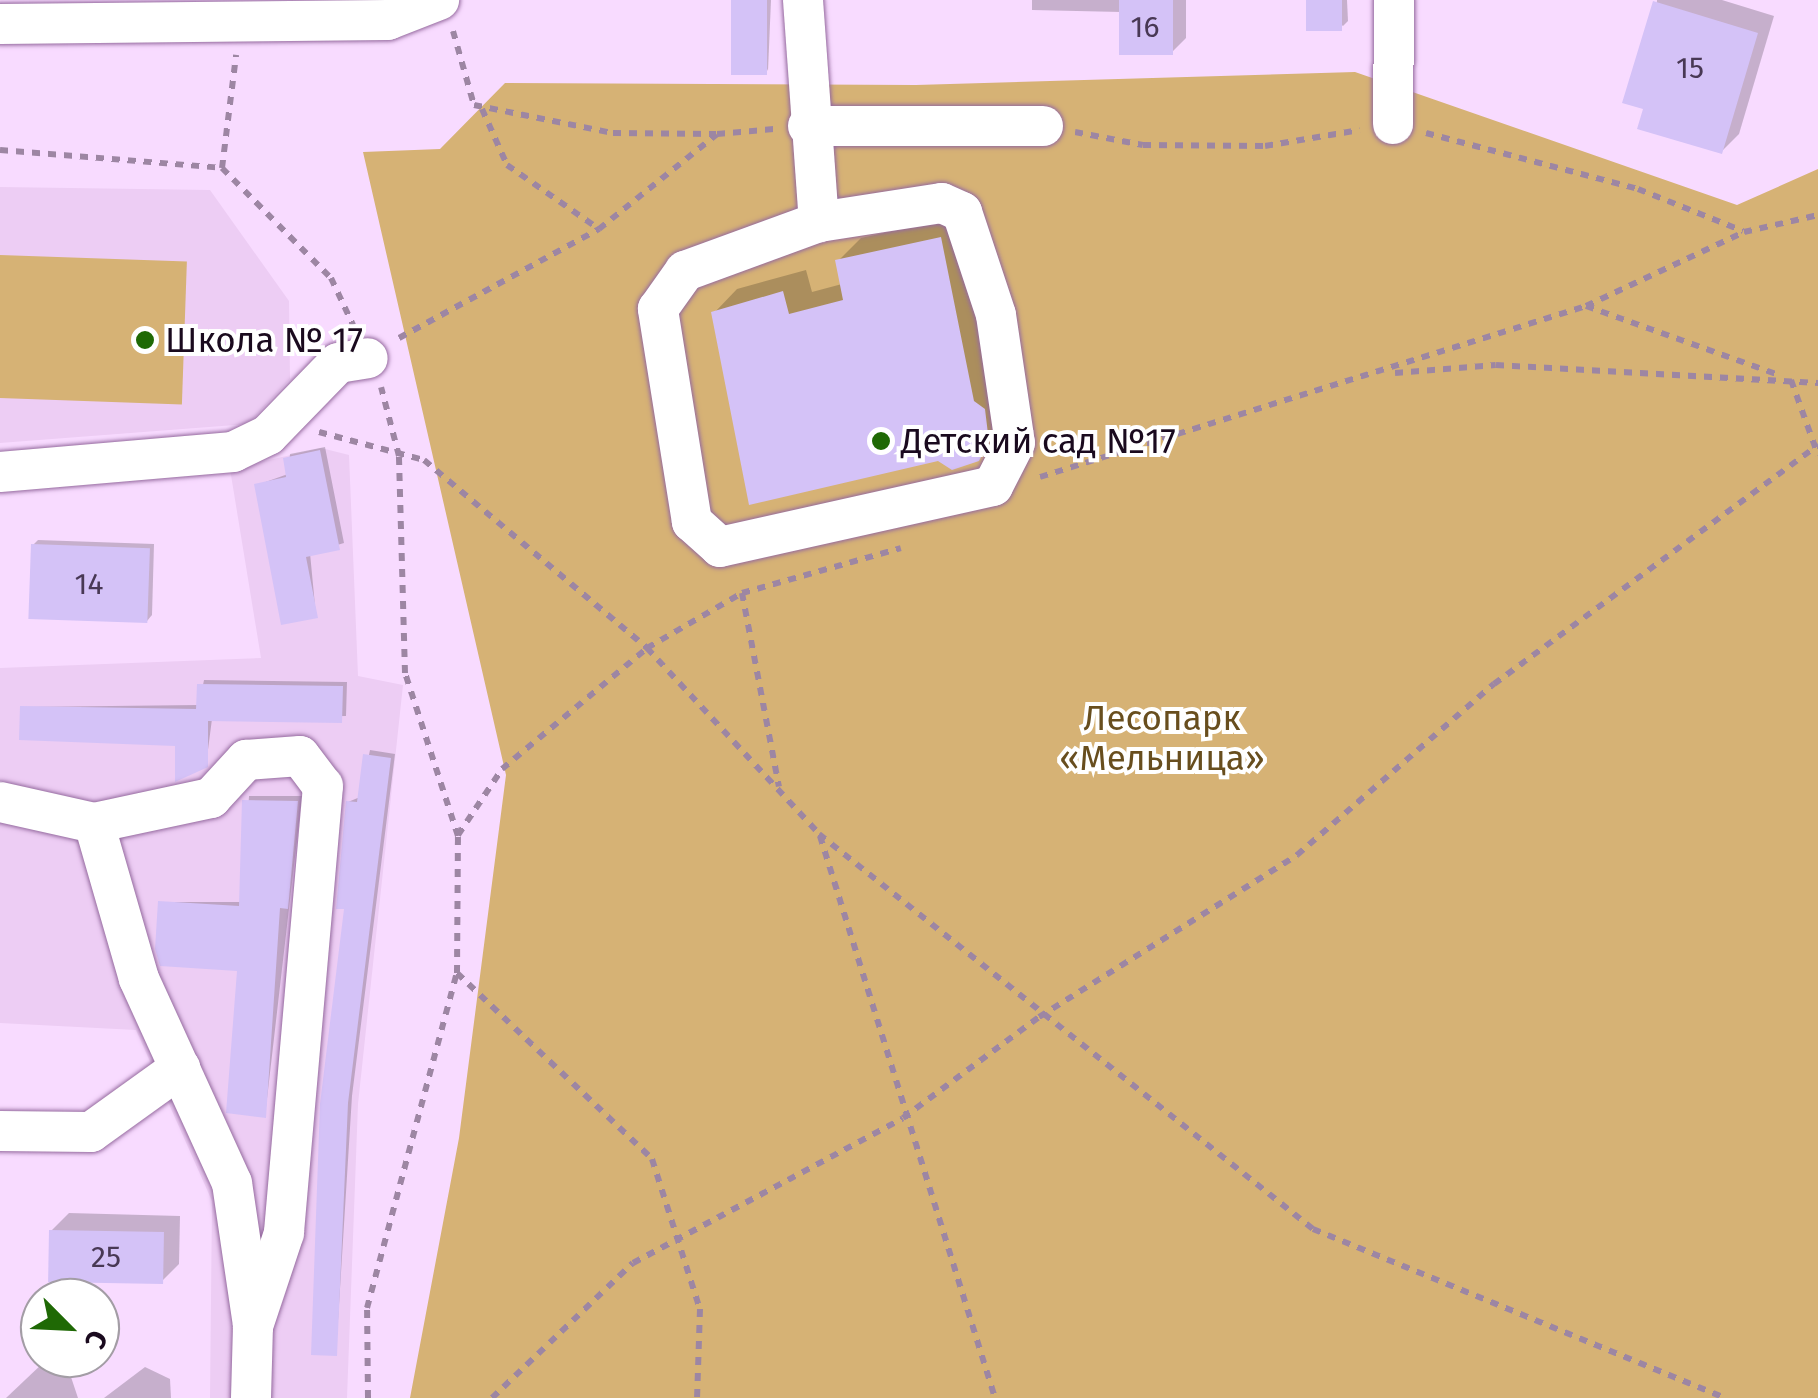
<!DOCTYPE html>
<meta charset="utf-8">
<style>
body{margin:0}
#map{position:relative;width:1818px;height:1398px;overflow:hidden;background:#f8dbff;font-family:"Fira Sans",sans-serif}
div>[style]{position:absolute}
.built>*{inset:0;background:#edcdf4}
.green>*{inset:0;background:#d6b275;transform-origin:0 0}
.shadow>*{inset:0;background:#0003}
.building>*{inset:0;background:#d4c2f7;transform-origin:0 0}
.path>*{height:6px;margin-top:-3px;transform-origin:0;background:repeating-linear-gradient(90deg,#9d86a3 0 8px,transparent 0 16px)}
.roads{filter:drop-shadow(0 0 2px #956a9f) drop-shadow(0 0 2px #956a9f)}
.minor>*{height:40px;margin:-20px;padding:0 20px;transform-origin:20px;border-radius:20px;background:#fff}
.dots>*{width:28px;height:28px;translate:-50% -50%;box-sizing:border-box;border:5px solid #fff;border-radius:50%}
span{translate:-50% -50%;white-space:nowrap;text-align:center;line-height:1.15;-webkit-text-stroke:8px #fff;paint-order:stroke}
.number-label{font-size:30px;color:#483854}
.number-label span{-webkit-text-stroke-width:0}
.poi-label{font-size:35px;color:#1a0a1e}
.left{translate:0 -50%;text-align:left}
.park-label{font-size:35px;color:#684e1e}
.north{position:absolute;left:20px;top:1278px;width:100px;height:100px;box-sizing:border-box;background:#fff;border:2px solid #a39da5;border-radius:50%;rotate:114deg;font-size:28px;font-weight:700;line-height:40px;text-align:center;color:#1a0a1e}
.north::after{content:'';display:block;margin:auto;width:35px;height:45px;background:#1f6905;clip-path:polygon(50% 0,100% 100%,50% 72%,0 100%)}
</style>
<div id="map">
<div class="built">
<div style="clip-path:polygon(0 187px,210px 190px,289px 301px,290px 379px,248px 424px,0 443px)"></div>
<div style="clip-path:polygon(321px 448px,349px 455px,358px 676px,403px 685px,358px 1104px,347px 1398px,210px 1398px,212px 1201px,136px 1030px,0 1023px,0 668px,261px 658px,230px 469px)"></div>
</div>
<div class="green">
<div style="clip-path:polygon(1355px 72px,1737px 205px,1818px 169px,1818px 1398px,410px 1398px,459px 1138px,506px 775px,363px 152px,440px 149px,505px 83px,916px 85px)"></div>
<div style="left:0;top:255px;width:187px;height:143px;rotate:2deg"></div>
</div>
<div class="shadow">
<div style="clip-path:polygon(734px 0,771px 0,768px 71px)"></div>
<div style="clip-path:polygon(1032px 0,1186px 0,1186px 38px,1171px 53px,1121px 12px,1032px 10px)"></div>
<div style="clip-path:polygon(1309px 0,1347px 0,1348px 21px,1343px 26px)"></div>
<div style="clip-path:polygon(1657px 0,1722px 0,1774px 16px,1739px 134px,1722px 151px,1647px 108px)"></div>
<div style="clip-path:polygon(964px 215px,1002px 435px,978px 459px,714px 313px,737px 289px,806px 270px,812px 292px,842px 284px,838px 261px,861px 238px)"></div>
<div style="clip-path:polygon(325px 447px,344px 543px,310px 553px,316px 616px,257px 485px,288px 474px,290px 454px)"></div>
<div style="clip-path:polygon(38px 540px,154px 544px,152px 615px,147px 621px,33px 545px)"></div>
<div style="clip-path:polygon(204px 680px,347px 682px,346px 716px,212px 719px,206px 765px,178px 743px,22px 707px,199px 705px)"></div>
<div style="clip-path:polygon(370px 750px,395px 754px,352px 1096px,336px 1353px,348px 802px,360px 797px)"></div>
<div style="clip-path:polygon(249px 796px,302px 796px,265px 1116px,240px 968px,160px 902px,242px 902px)"></div>
<div style="clip-path:polygon(69px 1213px,180px 1216px,179px 1264px,161px 1282px,51px 1231px)"></div>
<div style="clip-path:polygon(44px 1362px,70px 1374px,78px 1398px,6px 1398px)"></div>
<div style="clip-path:polygon(145px 1367px,170px 1379px,171px 1398px,104px 1398px)"></div>
</div>
<div class="building">
<div style="left:731px;top:0;width:36px;height:75px"></div>
<div style="left:1119px;top:0;width:54px;height:55px"></div>
<div style="left:1306px;top:0;width:36px;height:31px"></div>
<div style="clip-path:polygon(1653px 1px,1758px 33px,1722px 154px,1637px 129px,1643px 109px,1622px 103px)"></div>
<div style="clip-path:polygon(941px 237px,974px 401px,985px 409px,989px 442px,979px 461px,952px 470px,938px 461px,749px 505px,711px 312px,783px 291px,789px 314px,843px 300px,835px 260px)"></div>
<div style="clip-path:polygon(320px 450px,340px 550px,306px 557px,318px 618px,281px 625px,254px 484px,286px 477px,283px 458px)"></div>
<div style="left:31px;top:544px;width:119px;height:75px;rotate:2deg"></div>
<div style="clip-path:polygon(197px 684px,343px 686px,342px 723px,208px 721px,208px 767px,175px 782px,175px 746px,19px 740px,20px 706px,196px 709px)"></div>
<div style="clip-path:polygon(363px 754px,391px 758px,348px 1103px,337px 1356px,311px 1355px,320px 1104px,344px 909px,336px 909px,346px 801px,357px 802px)"></div>
<div style="clip-path:polygon(242px 800px,298px 801px,288px 909px,280px 908px,266px 1118px,226px 1113px,237px 971px,160px 966px,155px 949px,158px 901px,239px 906px)"></div>
<div style="left:49px;top:1230px;width:115px;height:52px;rotate:1deg"></div>
</div>
<div class="path">
<div style="left:453px;top:31px;width:77px;rotate:74.2deg"></div>
<div style="left:474px;top:105px;width:142px;rotate:11.4deg"></div>
<div style="left:613px;top:133px;width:103px;rotate:0.6deg"></div>
<div style="left:482px;top:109px;width:61px;rotate:65.9deg"></div>
<div style="left:507px;top:165px;width:112px;rotate:34.8deg"></div>
<div style="left:1075px;top:132px;width:69px;rotate:10.8deg"></div>
<div style="left:1143px;top:145px;width:122px;rotate:0.5deg"></div>
<div style="left:1265px;top:146px;width:96px;rotate:-9.6deg"></div>
<div style="left:1426px;top:133px;width:219px;rotate:14.8deg"></div>
<div style="left:1638px;top:189px;width:113px;rotate:21.8deg"></div>
<div style="left:0;top:150px;width:223px;rotate:4.6deg"></div>
<div style="left:222px;top:168px;width:155px;rotate:45.3deg"></div>
<div style="left:331px;top:278px;width:52px;rotate:64.9deg"></div>
<div style="left:222px;top:168px;width:114px;rotate:-82.9deg"></div>
<div style="left:1586px;top:306px;width:207px;rotate:19.7deg"></div>
<div style="left:399px;top:338px;width:228px;rotate:-28.6deg"></div>
<div style="left:599px;top:229px;width:151px;rotate:-38.8deg"></div>
<div style="left:717px;top:134px;width:57px;rotate:-5deg"></div>
<div style="left:1395px;top:373px;width:101px;rotate:-4.5deg"></div>
<div style="left:1496px;top:365px;width:323px;rotate:3.2deg"></div>
<div style="left:1791px;top:380px;width:80px;rotate:70.2deg"></div>
<div style="left:319px;top:432px;width:109px;rotate:14.9deg"></div>
<div style="left:424px;top:460px;width:292px;rotate:40.1deg"></div>
<div style="left:647px;top:648px;width:253px;rotate:47.2deg"></div>
<div style="left:819px;top:834px;width:633px;rotate:38.65deg"></div>
<div style="left:1313px;top:1229px;width:445px;rotate:22.3deg"></div>
<div style="left:1040px;top:477px;width:572px;rotate:-17.39deg"></div>
<div style="left:1586px;top:306px;width:174px;rotate:-25.1deg"></div>
<div style="left:1744px;top:232px;width:76px;rotate:-12.9deg"></div>
<div style="left:742px;top:593px;width:197px;rotate:79.2deg"></div>
<div style="left:458px;top:835px;width:79px;rotate:-56.3deg"></div>
<div style="left:502px;top:769px;width:189px;rotate:-39.8deg"></div>
<div style="left:647px;top:648px;width:110px;rotate:-30.1deg"></div>
<div style="left:742px;top:593px;width:165px;rotate:-15.8deg"></div>
<div style="left:820px;top:836px;width:589px;rotate:72.7deg"></div>
<div style="left:457px;top:973px;width:269px;rotate:43.6deg"></div>
<div style="left:652px;top:1159px;width:157px;rotate:72.3deg"></div>
<div style="left:700px;top:1309px;width:89px;rotate:91.9deg"></div>
<div style="left:368px;top:1398px;width:90px;rotate:-90.6deg"></div>
<div style="left:367px;top:1308px;width:347px;rotate:-75deg"></div>
<div style="left:457px;top:973px;width:137px;rotate:-89.6deg"></div>
<div style="left:458px;top:836px;width:171px;rotate:-108deg"></div>
<div style="left:405px;top:673px;width:217px;rotate:-91.6deg"></div>
<div style="left:399px;top:456px;width:71px;rotate:-104.6deg"></div>
<div style="left:492px;top:1398px;width:195px;rotate:-43.8deg"></div>
<div style="left:633px;top:1263px;width:306px;rotate:-28.2deg"></div>
<div style="left:903px;top:1118px;width:169px;rotate:-36.6deg"></div>
<div style="left:1039px;top:1017px;width:305px;rotate:-32.1deg"></div>
<div style="left:1297px;top:855px;width:261px;rotate:-41deg"></div>
<div style="left:1494px;top:684px;width:403px;rotate:-36.4deg"></div>
</div>
<div class="roads">
<div class="minor">
<div style="left:803px;top:0;width:223px;rotate:85.9deg"></div>
<div style="left:819px;top:222px;width:124px;rotate:-8.8deg"></div>
<div style="left:942px;top:203px;width:22px;rotate:24deg"></div>
<div style="left:962px;top:212px;width:108px;rotate:71.7deg"></div>
<div style="left:996px;top:315px;width:129px;rotate:81.6deg"></div>
<div style="left:1015px;top:443px;width:48px;rotate:117.1deg"></div>
<div style="left:993px;top:486px;width:280px;rotate:167.4deg"></div>
<div style="left:720px;top:547px;width:38px;rotate:-138deg"></div>
<div style="left:692px;top:522px;width:216px;rotate:-99.1deg"></div>
<div style="left:658px;top:309px;width:47px;rotate:-54.6deg"></div>
<div style="left:685px;top:271px;width:143px;rotate:-20.1deg"></div>
<div style="left:0;top:24px;width:388px;rotate:-0.6deg"></div>
<div style="left:388px;top:20px;width:55px;rotate:-21.4deg"></div>
<div style="left:1393px;top:124px;width:124px;rotate:-89.5deg"></div>
<div style="left:808px;top:126px;width:235px"></div>
<div style="left:0;top:472px;width:234px;rotate:-4.9deg"></div>
<div style="left:233px;top:452px;width:39px;rotate:-26deg"></div>
<div style="left:268px;top:435px;width:100px;rotate:-45.8deg"></div>
<div style="left:338px;top:363px;width:30px;rotate:-9deg"></div>
<div style="left:0;top:802px;width:96px;rotate:12.6deg"></div>
<div style="left:94px;top:823px;width:162px;rotate:73.9deg"></div>
<div style="left:139px;top:979px;width:224px;rotate:65.5deg"></div>
<div style="left:232px;top:1183px;width:145px;rotate:81.6deg"></div>
<div style="left:253px;top:1326px;width:72px;rotate:91.6deg"></div>
<div style="left:94px;top:823px;width:120px;rotate:-12.1deg"></div>
<div style="left:211px;top:798px;width:52px;rotate:-47.4deg"></div>
<div style="left:246px;top:760px;width:54px;rotate:-4.2deg"></div>
<div style="left:300px;top:756px;width:38px;rotate:53deg"></div>
<div style="left:323px;top:786px;width:449px;rotate:95deg"></div>
<div style="left:284px;top:1233px;width:98px;rotate:108.4deg"></div>
<div style="left:0;top:1131px;width:91px;rotate:0.6deg"></div>
<div style="left:91px;top:1132px;width:110px;rotate:-35.7deg"></div>
</div>
</div>
<div class="dots">
<div style="left:145px;top:340px;background:#1f6905"></div>
<div style="left:881px;top:441px;background:#1f6905"></div>
</div>
<div class="number-label">
<span style="left:1145px;top:27px">16</span>
<span style="left:1690px;top:68px">15</span>
<span style="left:89px;top:584px">14</span>
<span style="left:106px;top:1257px">25</span>
</div>
<div class="poi-label">
<span class="left" style="left:165px;top:340px">Школа № 17</span>
<span class="left" style="left:901px;top:441px">Детский сад №17</span>
</div>
<div class="park-label">
<span style="left:1162px;top:738px">Лесопарк<br>«Мельница»</span>
</div>
<div class="north">С</div>
</div>
